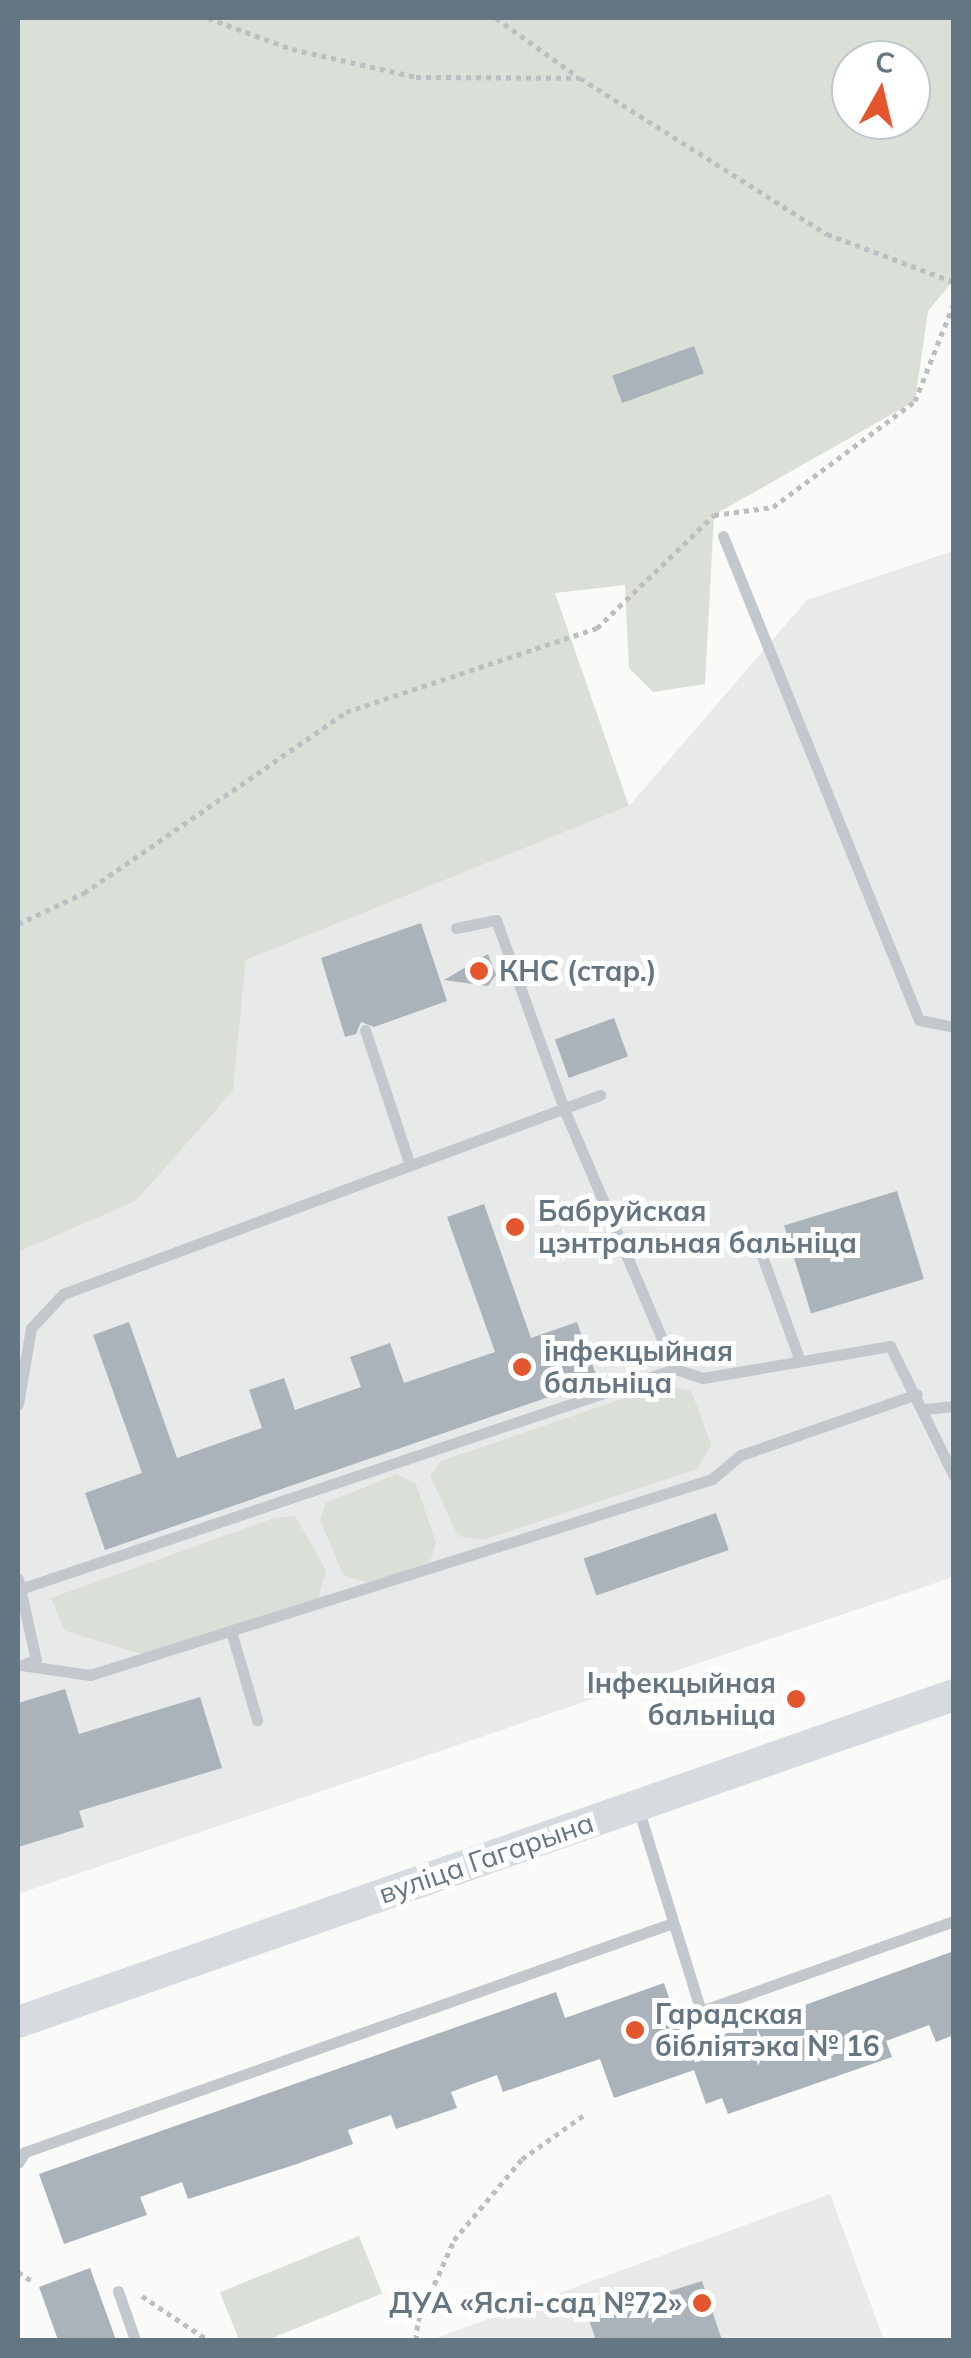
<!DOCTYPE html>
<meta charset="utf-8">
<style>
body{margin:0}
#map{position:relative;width:971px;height:2358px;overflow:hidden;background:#fafaf8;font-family:Mulish,sans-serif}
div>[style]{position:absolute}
.built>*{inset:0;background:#e8e9e9}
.green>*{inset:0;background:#dadfd7;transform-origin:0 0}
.building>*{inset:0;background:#aab3b9;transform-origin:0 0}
.path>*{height:5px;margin-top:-2.5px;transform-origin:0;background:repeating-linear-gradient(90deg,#bbbfc2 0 5px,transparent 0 10px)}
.lane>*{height:11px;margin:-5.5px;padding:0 5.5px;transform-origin:5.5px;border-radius:5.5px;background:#c3c8cc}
.secondary>*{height:32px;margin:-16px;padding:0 16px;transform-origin:16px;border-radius:16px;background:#d6dbdf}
.dots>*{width:28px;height:28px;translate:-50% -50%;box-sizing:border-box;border:5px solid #fff;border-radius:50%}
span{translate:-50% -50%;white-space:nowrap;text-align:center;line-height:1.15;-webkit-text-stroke:10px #fff;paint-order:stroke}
.poi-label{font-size:28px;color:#657683;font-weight:700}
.left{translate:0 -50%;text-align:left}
.right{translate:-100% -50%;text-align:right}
.street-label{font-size:28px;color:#657683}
.frame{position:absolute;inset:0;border:20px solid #657683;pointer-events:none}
.north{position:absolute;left:831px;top:40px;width:100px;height:100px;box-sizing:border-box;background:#fff;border:2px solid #c1c8cd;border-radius:50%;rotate:8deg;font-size:28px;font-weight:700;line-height:40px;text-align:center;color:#657683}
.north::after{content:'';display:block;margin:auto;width:35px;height:45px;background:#e4572e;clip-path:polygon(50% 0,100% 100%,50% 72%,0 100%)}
</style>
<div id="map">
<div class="built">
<div style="clip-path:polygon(953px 551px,953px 1577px,18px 1894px,18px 1252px,136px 1201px,233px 1091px,246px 960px,629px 806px,807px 600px)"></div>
<div style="clip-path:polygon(830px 2194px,884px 2340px,431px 2340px)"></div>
</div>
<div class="green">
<div style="clip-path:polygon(evenodd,18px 18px,953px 18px,953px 281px,928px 311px,915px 401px,714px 515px,705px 684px,653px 692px,629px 668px,625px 585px,555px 593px,629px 806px,246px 960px,233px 1091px,136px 1201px,18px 1252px,18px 18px,851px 60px,911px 60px,911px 120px,851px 120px,851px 60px)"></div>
<div style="clip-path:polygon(663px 1385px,691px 1391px,700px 1414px,711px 1445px,697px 1469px,483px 1540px,458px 1536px,430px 1476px,441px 1461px)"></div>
<div style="clip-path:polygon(397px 1474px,416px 1484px,436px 1543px,430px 1562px,369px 1583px,343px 1575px,320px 1520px,326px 1503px)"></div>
<div style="clip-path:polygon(295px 1516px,326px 1570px,317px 1603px,145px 1655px,65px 1631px,51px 1598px,274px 1518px)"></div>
<div style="left:359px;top:2236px;width:62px;height:150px;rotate:68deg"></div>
</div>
<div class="building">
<div style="left:694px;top:346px;width:29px;height:87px;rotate:70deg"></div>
<div style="clip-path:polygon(421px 923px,447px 1001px,374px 1027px,361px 1022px,356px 1034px,345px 1037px,321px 958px)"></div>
<div style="clip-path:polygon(488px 954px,496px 975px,488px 986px,444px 980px)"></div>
<div style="left:614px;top:1018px;width:41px;height:63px;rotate:70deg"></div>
<div style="left:897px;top:1191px;width:92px;height:118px;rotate:73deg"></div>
<div style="clip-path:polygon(484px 1204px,531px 1338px,577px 1322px,598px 1380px,105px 1550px,85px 1493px,142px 1473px,93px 1335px,129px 1322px,177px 1458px,262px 1428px,249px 1390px,284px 1378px,295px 1410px,361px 1387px,350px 1357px,390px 1343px,404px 1383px,495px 1352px,447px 1217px)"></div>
<div style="left:716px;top:1513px;width:39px;height:140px;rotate:71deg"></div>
<div style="clip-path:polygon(65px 1689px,79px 1734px,200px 1697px,222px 1768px,79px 1811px,84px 1827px,18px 1847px,18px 1703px)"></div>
<div style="clip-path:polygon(954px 1951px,954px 2035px,936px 2042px,929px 2025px,886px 2041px,892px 2057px,728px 2114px,722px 2098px,706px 2104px,694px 2070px,614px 2098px,600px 2059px,503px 2092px,497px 2075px,451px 2092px,457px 2108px,396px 2129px,391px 2115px,348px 2130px,353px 2144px,291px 2166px,188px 2199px,182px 2182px,140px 2197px,147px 2215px,64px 2244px,39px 2174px,556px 1992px,565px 2018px,664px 1983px,686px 2048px)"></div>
<div style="clip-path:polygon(90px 2268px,116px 2340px,58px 2340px,39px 2287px)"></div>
<div style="clip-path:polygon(702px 2281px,722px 2340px,596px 2340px,588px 2317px)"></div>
</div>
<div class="path">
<div style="left:208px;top:18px;width:90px;rotate:20.3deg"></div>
<div style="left:292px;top:49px;width:127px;rotate:12.7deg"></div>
<div style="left:416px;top:77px;width:164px;rotate:0.3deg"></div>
<div style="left:580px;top:78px;width:292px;rotate:32.3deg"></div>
<div style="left:827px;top:234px;width:136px;rotate:20.7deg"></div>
<div style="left:496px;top:18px;width:100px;rotate:35.6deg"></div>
<div style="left:18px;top:924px;width:73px;rotate:-25.2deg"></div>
<div style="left:84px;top:893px;width:318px;rotate:-34.6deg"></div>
<div style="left:346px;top:712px;width:265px;rotate:-18.5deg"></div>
<div style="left:597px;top:628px;width:163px;rotate:-44deg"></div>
<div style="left:714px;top:515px;width:60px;rotate:-7.7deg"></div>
<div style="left:773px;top:507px;width:177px;rotate:-36.7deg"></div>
<div style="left:915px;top:401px;width:105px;rotate:-68.3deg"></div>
<div style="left:18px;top:2272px;width:20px;rotate:33deg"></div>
<div style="left:142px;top:2296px;width:79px;rotate:33.7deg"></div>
<div style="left:416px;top:2340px;width:19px;rotate:-84deg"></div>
<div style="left:418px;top:2321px;width:89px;rotate:-66deg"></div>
<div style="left:454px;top:2240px;width:106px;rotate:-50deg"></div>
<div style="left:522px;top:2159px;width:76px;rotate:-35.4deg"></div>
</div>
<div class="lane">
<div style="left:723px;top:536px;width:522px;rotate:67.95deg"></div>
<div style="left:919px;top:1020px;width:36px;rotate:11deg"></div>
<div style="left:456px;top:928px;width:41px;rotate:-11.3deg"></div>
<div style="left:496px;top:920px;width:201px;rotate:70.2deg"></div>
<div style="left:564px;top:1109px;width:283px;rotate:66.9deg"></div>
<div style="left:365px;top:1030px;width:142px;rotate:71.6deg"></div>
<div style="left:758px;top:1245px;width:120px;rotate:70.1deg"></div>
<div style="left:18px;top:1404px;width:77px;rotate:-80.3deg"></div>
<div style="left:31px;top:1328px;width:47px;rotate:-46.7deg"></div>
<div style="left:63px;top:1294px;width:573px;rotate:-20.33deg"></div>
<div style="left:925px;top:1409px;width:29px;rotate:-6deg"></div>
<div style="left:18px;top:1579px;width:83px;rotate:77.5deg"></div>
<div style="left:36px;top:1660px;width:10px;rotate:163deg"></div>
<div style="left:20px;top:1589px;width:691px;rotate:-18.57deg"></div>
<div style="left:675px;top:1369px;width:29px;rotate:18deg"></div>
<div style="left:703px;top:1378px;width:190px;rotate:-9.7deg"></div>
<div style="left:890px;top:1346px;width:145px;rotate:63.8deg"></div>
<div style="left:231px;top:1631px;width:93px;rotate:73.7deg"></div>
<div style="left:21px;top:1665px;width:70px;rotate:8.2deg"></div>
<div style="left:90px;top:1675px;width:652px;rotate:-17.49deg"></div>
<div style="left:712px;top:1479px;width:38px;rotate:-40deg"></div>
<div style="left:741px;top:1455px;width:186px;rotate:-19.1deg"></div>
<div style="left:638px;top:1808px;width:213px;rotate:72.8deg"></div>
<div style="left:701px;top:2011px;width:269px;rotate:-19.6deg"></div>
<div style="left:18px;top:2163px;width:13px;rotate:-58deg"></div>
<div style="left:25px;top:2152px;width:684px;rotate:-19.47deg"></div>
<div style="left:118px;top:2291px;width:52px;rotate:70.9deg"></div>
</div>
<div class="secondary">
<div style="left:18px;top:2022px;width:991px;rotate:-19.26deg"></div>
</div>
<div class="dots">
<div style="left:479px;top:971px;background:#e4572e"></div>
<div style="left:515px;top:1227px;background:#e4572e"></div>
<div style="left:522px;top:1367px;background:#e4572e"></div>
<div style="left:796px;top:1699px;background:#e4572e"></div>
<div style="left:635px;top:2030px;background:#e4572e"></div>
<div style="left:702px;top:2303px;background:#e4572e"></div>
</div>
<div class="poi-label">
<span class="left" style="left:499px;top:971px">КНС (стар.)</span>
<span class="left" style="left:538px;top:1227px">Бабруйская<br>цэнтральная бальніца</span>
<span class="left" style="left:544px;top:1367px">інфекцыйная<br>бальніца</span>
<span class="right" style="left:776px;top:1699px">Інфекцыйная<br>бальніца</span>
<span class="left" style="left:655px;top:2030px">Гарадская<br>бібліятэка № 16</span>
<span class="right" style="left:682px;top:2303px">ДУА «Яслі-сад №72»</span>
</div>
<div class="street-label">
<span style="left:486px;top:1858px;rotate:-19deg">вуліца Гагарына</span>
</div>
<div class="frame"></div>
<div class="north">С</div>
</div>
